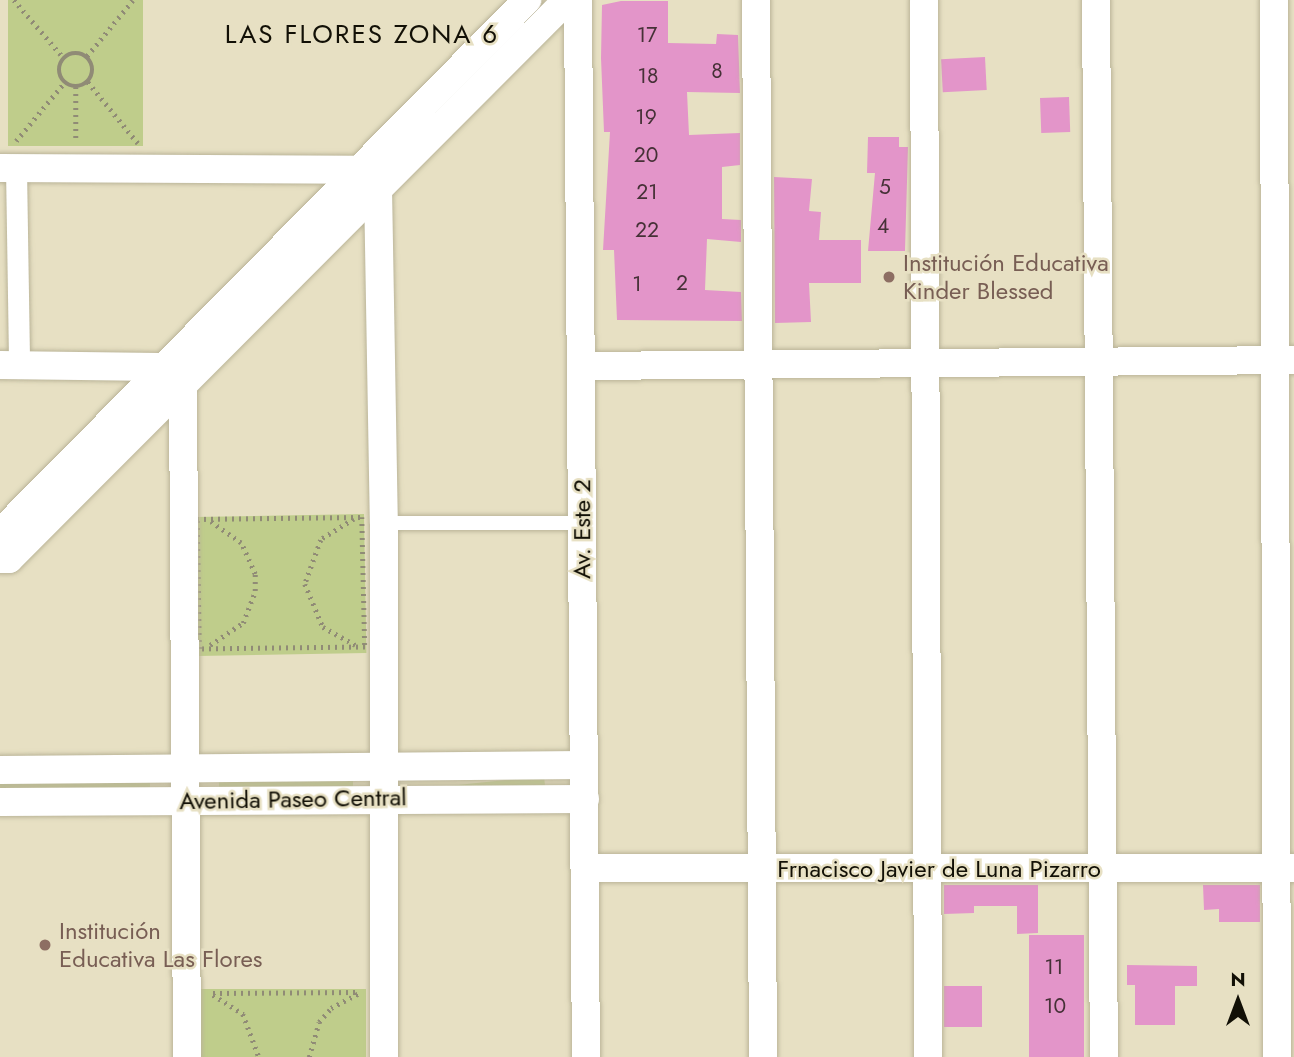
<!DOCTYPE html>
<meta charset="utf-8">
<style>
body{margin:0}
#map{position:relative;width:1294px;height:1057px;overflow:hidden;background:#e7e0c3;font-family:Jost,sans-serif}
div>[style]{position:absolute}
.green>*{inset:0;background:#bfcd8b;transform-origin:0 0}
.building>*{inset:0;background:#e395c9;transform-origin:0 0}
.path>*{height:4.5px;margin-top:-2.25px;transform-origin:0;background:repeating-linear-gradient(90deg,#908b76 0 2px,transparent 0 7px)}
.path>.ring{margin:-2.25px;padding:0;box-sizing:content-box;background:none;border:4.5px solid #908b76;border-radius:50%}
.roads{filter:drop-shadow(0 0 2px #bab498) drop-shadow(0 0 2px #bab498)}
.service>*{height:14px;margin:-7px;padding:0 7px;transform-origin:7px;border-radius:7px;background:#fff}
.pedestrian>*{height:21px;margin:-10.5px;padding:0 10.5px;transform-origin:10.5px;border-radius:10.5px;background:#fff}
.minor>*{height:28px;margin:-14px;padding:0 14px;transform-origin:14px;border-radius:14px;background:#fff}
.dots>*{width:19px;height:19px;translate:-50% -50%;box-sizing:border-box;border:4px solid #e7e0c3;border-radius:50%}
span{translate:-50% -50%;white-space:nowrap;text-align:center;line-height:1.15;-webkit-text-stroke:5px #e7e0c3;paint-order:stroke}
.number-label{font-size:21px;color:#463137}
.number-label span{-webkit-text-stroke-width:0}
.education-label{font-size:24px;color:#785e54}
.left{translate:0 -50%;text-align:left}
.street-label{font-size:24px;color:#121006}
.neighbourhood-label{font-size:26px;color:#121006;letter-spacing:2px}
.north{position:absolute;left:1203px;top:966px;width:70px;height:70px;-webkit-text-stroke:5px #e7e0c3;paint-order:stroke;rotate:0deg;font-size:19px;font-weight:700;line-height:28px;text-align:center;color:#121006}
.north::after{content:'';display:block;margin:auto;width:24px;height:32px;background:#121006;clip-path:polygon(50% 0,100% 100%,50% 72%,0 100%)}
</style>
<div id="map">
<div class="green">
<div style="left:8px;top:0;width:135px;height:146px"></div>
<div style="left:364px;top:514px;width:139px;height:169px;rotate:89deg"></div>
<div style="left:353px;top:776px;width:11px;height:134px;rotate:90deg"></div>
<div style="left:544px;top:776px;width:10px;height:130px;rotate:84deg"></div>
<div style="left:150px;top:778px;width:11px;height:150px;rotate:90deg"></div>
<div style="left:366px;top:989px;width:68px;height:167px;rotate:90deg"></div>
</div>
<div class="building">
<div style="clip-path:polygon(621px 1px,668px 1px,668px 43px,716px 44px,717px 34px,738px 35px,740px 93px,687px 92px,689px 135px,740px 133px,740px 165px,722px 167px,722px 219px,741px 220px,741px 242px,707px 239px,705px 290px,741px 292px,742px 321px,617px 320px,614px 250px,603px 250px,610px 132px,604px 132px,601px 58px,602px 5px)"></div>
<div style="left:985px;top:57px;width:33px;height:44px;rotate:87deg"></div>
<div style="left:1069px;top:97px;width:35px;height:29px;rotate:88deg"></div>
<div style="clip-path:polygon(868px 137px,899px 137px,899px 147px,908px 147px,905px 251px,868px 251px,875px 173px,867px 173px)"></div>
<div style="clip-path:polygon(774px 177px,812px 179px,809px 211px,821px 212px,819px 240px,861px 240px,861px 283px,809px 283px,811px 322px,775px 323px)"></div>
<div style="clip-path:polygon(944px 885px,1038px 885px,1038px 933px,1017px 934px,1017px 906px,974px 906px,974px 913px,944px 914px)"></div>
<div style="clip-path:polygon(1203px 885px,1260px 885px,1260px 922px,1219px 922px,1219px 909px,1204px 910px)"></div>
<div style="left:1029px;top:935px;width:55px;height:122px"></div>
<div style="clip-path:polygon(1127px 965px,1197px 966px,1197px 986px,1175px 986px,1175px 1025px,1135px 1025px,1135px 985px,1127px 985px)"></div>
<div style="left:944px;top:986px;width:38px;height:41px"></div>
</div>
<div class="path">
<div style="left:14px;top:0;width:75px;rotate:49.3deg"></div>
<div class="ring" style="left:59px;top:53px;width:29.5px;height:29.5px"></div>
<div style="left:87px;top:56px;width:72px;rotate:-50.6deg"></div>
<div style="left:88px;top:82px;width:79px;rotate:50.7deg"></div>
<div style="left:76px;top:87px;width:55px;rotate:90deg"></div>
<div style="left:16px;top:141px;width:75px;rotate:-50.4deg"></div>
<div style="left:362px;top:517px;width:130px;rotate:88.7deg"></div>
<div style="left:365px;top:647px;width:166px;rotate:179.3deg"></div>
<div style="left:199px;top:649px;width:130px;rotate:-90.9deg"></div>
<div style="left:197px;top:519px;width:165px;rotate:-0.7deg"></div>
<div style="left:354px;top:519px;width:39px;rotate:148deg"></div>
<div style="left:321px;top:540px;width:47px;rotate:110deg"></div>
<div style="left:305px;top:584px;width:47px;rotate:67.3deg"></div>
<div style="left:323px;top:627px;width:37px;rotate:29deg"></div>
<div style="left:210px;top:645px;width:40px;rotate:-34deg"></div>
<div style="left:243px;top:623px;width:34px;rotate:-69deg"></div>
<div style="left:255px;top:591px;width:17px;rotate:-90deg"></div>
<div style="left:255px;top:574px;width:34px;rotate:-114deg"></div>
<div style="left:241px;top:543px;width:37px;rotate:-145deg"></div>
<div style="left:213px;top:993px;width:145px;rotate:-0.4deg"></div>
<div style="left:213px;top:995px;width:36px;rotate:32deg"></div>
<div style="left:243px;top:1014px;width:46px;rotate:69.6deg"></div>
<div style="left:309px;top:1057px;width:36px;rotate:-74deg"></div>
<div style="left:319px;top:1022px;width:18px;rotate:-49deg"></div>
<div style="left:331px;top:1008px;width:32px;rotate:-28deg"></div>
</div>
<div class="roads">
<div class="service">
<div style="left:384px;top:523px;width:197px"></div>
</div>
<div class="pedestrian">
<div style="left:16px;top:168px;width:196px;rotate:89.1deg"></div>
</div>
<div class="minor">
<div style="left:578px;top:0;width:1057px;rotate:89.57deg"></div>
<div style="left:756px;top:0;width:1057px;rotate:89.62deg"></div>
<div style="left:924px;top:0;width:1057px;rotate:89.78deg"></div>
<div style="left:1096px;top:0;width:1057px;rotate:89.57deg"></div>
<div style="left:1274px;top:0;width:1057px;rotate:89.84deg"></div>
<div style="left:0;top:168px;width:357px;rotate:0.3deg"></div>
<div style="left:357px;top:170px;width:28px;rotate:41deg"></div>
<div style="left:378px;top:188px;width:335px;rotate:89deg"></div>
<div style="left:384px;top:523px;width:534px;rotate:90deg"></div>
<div style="left:0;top:365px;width:160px;rotate:0.7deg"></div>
<div style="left:160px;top:367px;width:29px;rotate:36deg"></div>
<div style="left:183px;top:384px;width:673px;rotate:89.66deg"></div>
<div style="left:582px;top:366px;width:712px;rotate:-0.48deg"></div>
<div style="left:0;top:533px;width:750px;rotate:-45.32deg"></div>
<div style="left:0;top:559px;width:9px"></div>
<div style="left:9px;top:559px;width:790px;rotate:-45.05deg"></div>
<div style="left:0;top:770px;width:584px;rotate:-0.49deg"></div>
<div style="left:0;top:802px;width:585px;rotate:-0.29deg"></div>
<div style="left:585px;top:868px;width:709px"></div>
</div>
</div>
<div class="dots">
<div style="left:889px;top:277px;background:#8d6e63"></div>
<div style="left:45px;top:945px;background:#8d6e63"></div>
</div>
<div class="number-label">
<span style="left:647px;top:35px">17</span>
<span style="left:717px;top:71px">8</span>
<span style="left:648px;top:76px">18</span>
<span style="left:646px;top:117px">19</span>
<span style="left:646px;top:155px">20</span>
<span style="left:885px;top:187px">5</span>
<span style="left:647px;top:192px">21</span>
<span style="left:883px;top:226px">4</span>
<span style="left:647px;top:230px">22</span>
<span style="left:682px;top:283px">2</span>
<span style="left:637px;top:284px">1</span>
<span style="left:1054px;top:967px">11</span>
<span style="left:1055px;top:1006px">10</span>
</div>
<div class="education-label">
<span class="left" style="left:903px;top:277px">Institución Educativa<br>Kinder Blessed</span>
<span class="left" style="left:59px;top:945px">Institución<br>Educativa Las Flores</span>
</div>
<div class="street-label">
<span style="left:582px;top:529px;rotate:-90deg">Av. Este 2</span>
<span style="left:293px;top:799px;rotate:-1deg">Avenida Paseo Central</span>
<span style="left:939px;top:869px">Frnacisco Javier de Luna Pizarro</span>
</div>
<div class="neighbourhood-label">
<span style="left:362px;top:35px">LAS FLORES ZONA 6</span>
</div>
<div class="north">N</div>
</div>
